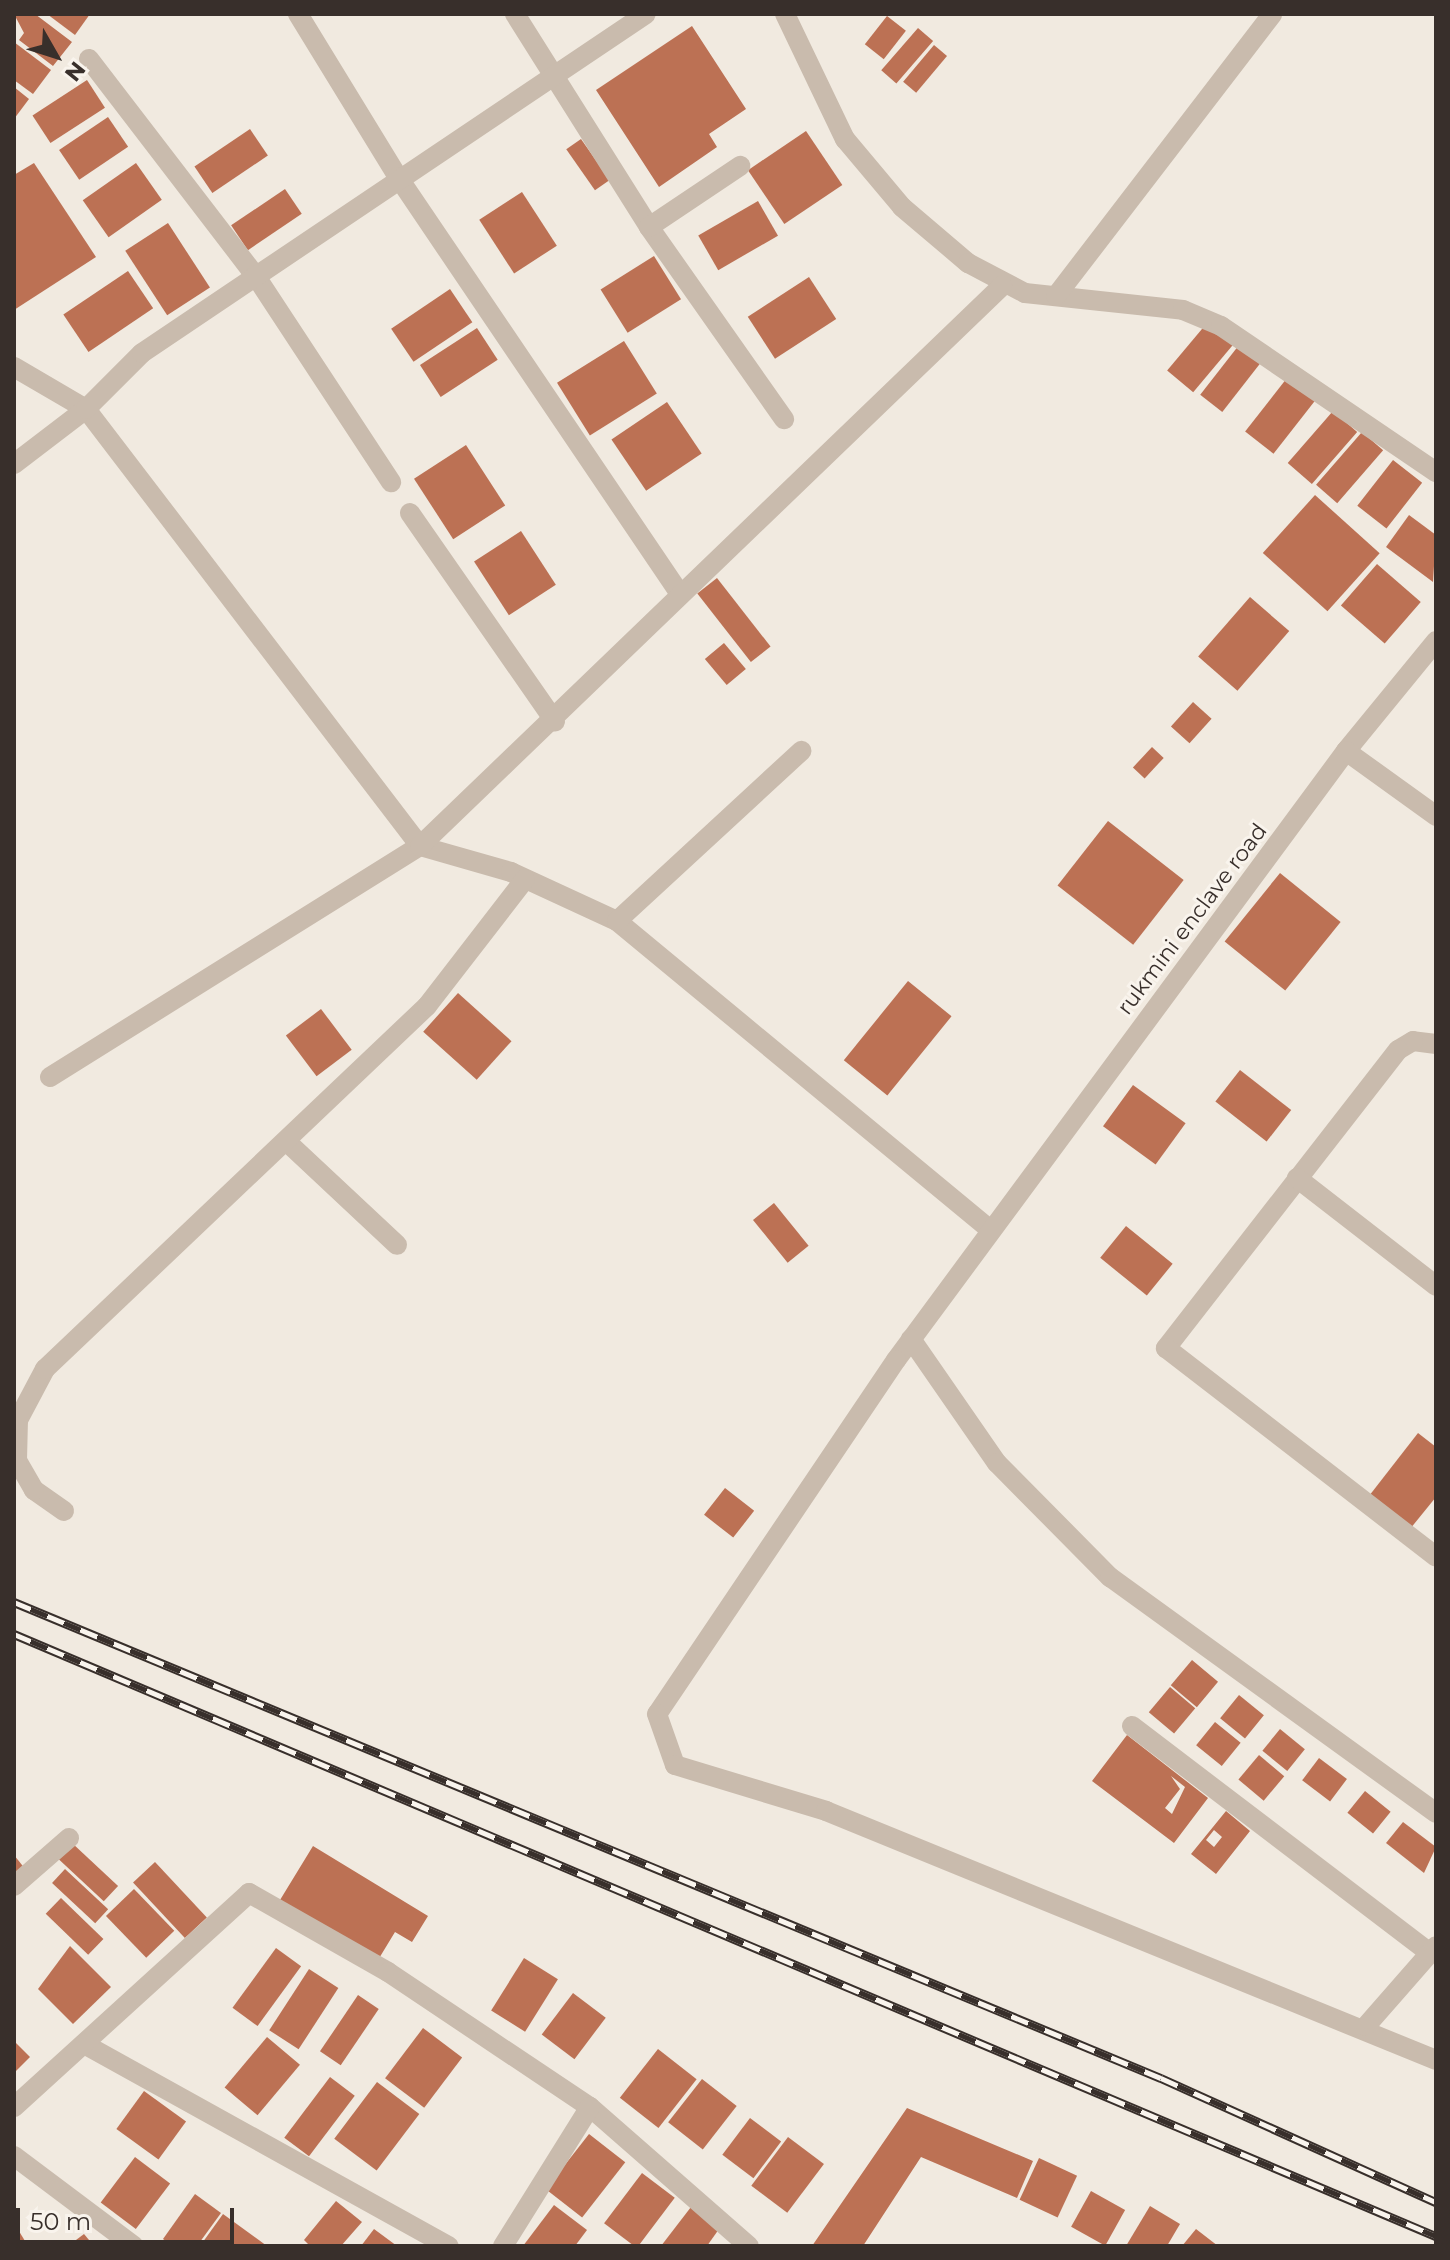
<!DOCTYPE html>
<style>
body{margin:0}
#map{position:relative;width:1450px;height:2260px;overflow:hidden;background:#f1eae0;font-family:Montserrat,sans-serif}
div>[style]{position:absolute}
.building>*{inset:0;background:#bc7154;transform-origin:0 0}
.minor>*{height:20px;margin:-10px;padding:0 10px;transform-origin:10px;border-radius:10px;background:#c9bbad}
.rail>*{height:9px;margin-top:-4.5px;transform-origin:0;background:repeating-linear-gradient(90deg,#f9f4ed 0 18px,#382f2b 0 36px);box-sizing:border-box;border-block:2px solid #382f2b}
span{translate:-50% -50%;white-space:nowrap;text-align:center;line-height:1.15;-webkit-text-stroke:6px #f9f4ed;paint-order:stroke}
.street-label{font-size:22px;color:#382f2b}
.frame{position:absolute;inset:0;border:16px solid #382f2b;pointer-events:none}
.north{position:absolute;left:16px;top:16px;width:80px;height:80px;-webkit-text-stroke:6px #f9f4ed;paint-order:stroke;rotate:129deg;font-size:22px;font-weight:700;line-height:32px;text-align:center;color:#382f2b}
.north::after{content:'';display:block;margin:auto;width:28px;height:36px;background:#382f2b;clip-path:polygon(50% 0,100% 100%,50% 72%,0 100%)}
.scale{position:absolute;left:16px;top:2208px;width:218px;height:36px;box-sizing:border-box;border:4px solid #382f2b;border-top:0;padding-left:10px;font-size:24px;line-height:28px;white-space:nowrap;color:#382f2b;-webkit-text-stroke:6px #f9f4ed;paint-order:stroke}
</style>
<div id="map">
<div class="building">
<div style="clip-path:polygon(14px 14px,35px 14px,72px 42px,53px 66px,19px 40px,24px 33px)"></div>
<div style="clip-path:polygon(47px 14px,90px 14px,75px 35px)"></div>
<div style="left:887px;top:16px;width:24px;height:36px;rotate:38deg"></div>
<div style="clip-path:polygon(692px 26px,746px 109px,709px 134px,717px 147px,659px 187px,596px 90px)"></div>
<div style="left:918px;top:28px;width:20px;height:56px;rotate:41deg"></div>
<div style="clip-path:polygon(14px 42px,51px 70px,33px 94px,14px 80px)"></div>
<div style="left:934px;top:45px;width:17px;height:48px;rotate:40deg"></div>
<div style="left:87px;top:80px;width:33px;height:65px;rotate:57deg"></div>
<div style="clip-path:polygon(14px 87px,29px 99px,14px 119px)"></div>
<div style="left:108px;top:117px;width:36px;height:59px;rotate:56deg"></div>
<div style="left:250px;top:129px;width:32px;height:67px;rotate:56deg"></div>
<div style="left:806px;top:131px;width:65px;height:70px;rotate:56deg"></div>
<div style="left:581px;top:139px;width:50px;height:18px;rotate:55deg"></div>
<div style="clip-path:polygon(34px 163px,96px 257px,14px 310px,14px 175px)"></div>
<div style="left:136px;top:163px;width:45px;height:65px;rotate:55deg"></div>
<div style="left:285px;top:189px;width:30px;height:65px;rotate:56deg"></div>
<div style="left:522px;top:192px;width:64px;height:51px;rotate:57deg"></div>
<div style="left:758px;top:201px;width:40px;height:69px;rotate:60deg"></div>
<div style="left:168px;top:223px;width:77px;height:51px;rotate:57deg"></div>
<div style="left:654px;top:256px;width:51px;height:63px;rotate:58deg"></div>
<div style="left:128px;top:271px;width:45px;height:78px;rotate:56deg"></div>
<div style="left:809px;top:277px;width:50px;height:73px;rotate:57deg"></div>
<div style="left:450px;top:289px;width:40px;height:71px;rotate:56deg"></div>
<div style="left:1207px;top:323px;width:34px;height:62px;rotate:40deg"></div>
<div style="left:477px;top:328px;width:38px;height:68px;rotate:57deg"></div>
<div style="left:624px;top:341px;width:62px;height:79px;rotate:58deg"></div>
<div style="left:1239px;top:345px;width:28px;height:63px;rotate:38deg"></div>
<div style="left:1287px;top:378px;width:36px;height:68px;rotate:38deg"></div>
<div style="left:667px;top:402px;width:62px;height:67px;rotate:56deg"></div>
<div style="left:1333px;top:411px;width:32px;height:69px;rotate:41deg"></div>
<div style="left:1362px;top:432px;width:28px;height:70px;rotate:41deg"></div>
<div style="left:466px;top:445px;width:72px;height:62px;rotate:57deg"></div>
<div style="left:1393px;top:460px;width:37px;height:58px;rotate:38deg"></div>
<div style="left:1315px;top:495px;width:87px;height:78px;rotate:42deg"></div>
<div style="clip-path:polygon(1409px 515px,1436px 535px,1433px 582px,1386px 547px)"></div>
<div style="left:521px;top:531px;width:64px;height:56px;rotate:57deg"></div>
<div style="left:1377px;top:564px;width:58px;height:55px;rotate:41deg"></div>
<div style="left:717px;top:578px;width:87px;height:25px;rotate:52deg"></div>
<div style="left:1250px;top:597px;width:52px;height:79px;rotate:41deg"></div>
<div style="left:724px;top:643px;width:34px;height:25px;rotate:50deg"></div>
<div style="left:1193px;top:702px;width:25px;height:33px;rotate:42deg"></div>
<div style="left:1152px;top:747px;width:16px;height:28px;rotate:43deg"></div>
<div style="left:1108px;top:821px;width:96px;height:82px;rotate:38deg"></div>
<div style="left:1280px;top:873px;width:78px;height:88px;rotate:39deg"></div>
<div style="left:908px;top:981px;width:56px;height:102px;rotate:39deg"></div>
<div style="left:458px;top:993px;width:72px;height:52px;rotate:42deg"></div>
<div style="left:321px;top:1009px;width:51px;height:44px;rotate:53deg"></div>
<div style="left:1240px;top:1070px;width:65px;height:40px;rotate:38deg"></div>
<div style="left:1133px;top:1085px;width:65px;height:51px;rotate:36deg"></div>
<div style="left:774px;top:1203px;width:55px;height:27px;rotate:51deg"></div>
<div style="left:1126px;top:1226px;width:60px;height:41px;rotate:39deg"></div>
<div style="clip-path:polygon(1418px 1433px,1436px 1447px,1436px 1497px,1410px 1529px,1369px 1496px)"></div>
<div style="left:725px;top:1488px;width:37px;height:34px;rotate:38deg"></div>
<div style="left:1192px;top:1660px;width:34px;height:33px;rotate:40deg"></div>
<div style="left:1170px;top:1687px;width:33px;height:33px;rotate:40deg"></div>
<div style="left:1239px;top:1695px;width:32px;height:30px;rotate:39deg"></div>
<div style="left:1215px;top:1722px;width:33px;height:30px;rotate:39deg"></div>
<div style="left:1280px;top:1729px;width:32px;height:28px;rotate:39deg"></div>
<div style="clip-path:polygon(evenodd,1127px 1735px,1208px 1798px,1174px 1843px,1092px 1781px,1127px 1735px,1171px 1776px,1185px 1787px,1172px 1814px,1165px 1808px,1180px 1789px,1171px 1776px)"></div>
<div style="left:1259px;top:1755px;width:33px;height:32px;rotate:40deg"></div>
<div style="left:1319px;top:1758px;width:35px;height:28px;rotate:37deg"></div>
<div style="left:1365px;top:1791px;width:33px;height:28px;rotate:39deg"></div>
<div style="clip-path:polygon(evenodd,1226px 1811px,1250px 1831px,1216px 1874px,1191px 1854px,1226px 1811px,1214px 1830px,1222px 1837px,1214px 1847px,1206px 1840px,1214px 1830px)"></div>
<div style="clip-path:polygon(1403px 1822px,1436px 1847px,1424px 1873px,1386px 1843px)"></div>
<div style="left:72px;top:1843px;width:63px;height:21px;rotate:43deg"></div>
<div style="clip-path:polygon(313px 1846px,428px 1916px,412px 1942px,395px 1932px,378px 1960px,280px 1900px)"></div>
<div style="clip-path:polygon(14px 1855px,26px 1870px,14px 1879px)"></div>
<div style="left:155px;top:1862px;width:76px;height:30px;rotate:47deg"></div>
<div style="left:65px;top:1869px;width:59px;height:19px;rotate:43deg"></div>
<div style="left:134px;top:1889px;width:58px;height:39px;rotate:46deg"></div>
<div style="left:61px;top:1898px;width:59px;height:22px;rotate:44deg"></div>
<div style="clip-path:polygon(70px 1946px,111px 1987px,73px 2024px,38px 1989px)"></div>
<div style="left:276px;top:1948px;width:31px;height:74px;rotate:36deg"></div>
<div style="left:524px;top:1958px;width:40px;height:62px;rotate:32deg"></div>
<div style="left:309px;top:1969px;width:35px;height:73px;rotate:33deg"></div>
<div style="left:573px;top:1993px;width:41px;height:52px;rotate:37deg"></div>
<div style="left:358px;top:1995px;width:25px;height:68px;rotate:34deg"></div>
<div style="left:423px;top:2028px;width:49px;height:63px;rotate:37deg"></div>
<div style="left:267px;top:2037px;width:43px;height:66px;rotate:40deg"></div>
<div style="clip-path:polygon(14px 2041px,30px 2057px,14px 2073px)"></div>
<div style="left:658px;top:2049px;width:49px;height:62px;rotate:38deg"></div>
<div style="left:330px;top:2077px;width:31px;height:76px;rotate:37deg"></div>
<div style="left:702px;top:2079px;width:44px;height:55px;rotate:38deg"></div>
<div style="left:377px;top:2082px;width:53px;height:71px;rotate:37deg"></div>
<div style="left:144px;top:2091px;width:52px;height:47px;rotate:36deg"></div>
<div style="clip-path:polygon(907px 2108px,1033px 2161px,1017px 2198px,921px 2157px,863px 2246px,812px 2246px)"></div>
<div style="left:750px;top:2118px;width:39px;height:46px;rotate:37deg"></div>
<div style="left:589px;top:2134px;width:46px;height:70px;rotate:38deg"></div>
<div style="left:788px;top:2137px;width:45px;height:61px;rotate:37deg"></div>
<div style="left:135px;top:2157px;width:44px;height:57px;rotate:37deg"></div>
<div style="left:1039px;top:2158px;width:42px;height:46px;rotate:25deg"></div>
<div style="left:642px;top:2173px;width:41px;height:63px;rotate:37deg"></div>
<div style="left:1091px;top:2191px;width:39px;height:41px;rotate:29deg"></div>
<div style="clip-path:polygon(195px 2194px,221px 2213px,197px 2246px,172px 2246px,163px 2239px)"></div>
<div style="clip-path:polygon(336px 2201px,362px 2222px,341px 2246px,310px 2246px,304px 2240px)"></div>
<div style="clip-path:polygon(554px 2205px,587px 2230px,575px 2246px,523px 2246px)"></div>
<div style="clip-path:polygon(1150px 2206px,1180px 2224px,1167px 2246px,1126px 2246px)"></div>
<div style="clip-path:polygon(691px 2207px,719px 2229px,707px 2246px,661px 2246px)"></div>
<div style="clip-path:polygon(223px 2214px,267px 2246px,200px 2246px)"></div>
<div style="clip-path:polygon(14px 2223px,25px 2241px,16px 2246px,14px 2246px)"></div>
<div style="clip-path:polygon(374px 2229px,397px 2246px,361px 2246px)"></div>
<div style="clip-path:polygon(1196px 2229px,1218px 2246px,1182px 2246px)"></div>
<div style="clip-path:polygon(84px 2234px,94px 2246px,68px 2246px)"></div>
</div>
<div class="minor">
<div style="left:298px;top:14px;width:191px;rotate:58.5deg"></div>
<div style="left:398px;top:177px;width:503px;rotate:55.93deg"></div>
<div style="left:515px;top:14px;width:252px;rotate:57.8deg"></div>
<div style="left:649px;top:227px;width:235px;rotate:54.9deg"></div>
<div style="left:785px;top:14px;width:139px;rotate:64.4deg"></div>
<div style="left:845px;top:139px;width:89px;rotate:50deg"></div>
<div style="left:902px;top:207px;width:87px;rotate:40.3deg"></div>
<div style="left:968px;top:263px;width:64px;rotate:27.8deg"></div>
<div style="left:1025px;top:293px;width:159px;rotate:6.1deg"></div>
<div style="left:1183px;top:310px;width:41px;rotate:22.8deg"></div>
<div style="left:1221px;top:326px;width:260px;rotate:34.2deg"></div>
<div style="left:89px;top:59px;width:272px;rotate:52.5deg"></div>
<div style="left:255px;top:275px;width:248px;rotate:56.7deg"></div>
<div style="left:649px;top:227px;width:110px;rotate:-33.8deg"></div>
<div style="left:1056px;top:296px;width:355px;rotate:-52.5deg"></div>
<div style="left:14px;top:367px;width:83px;rotate:30.3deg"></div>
<div style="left:86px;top:409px;width:550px;rotate:52.61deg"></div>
<div style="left:420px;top:846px;width:95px;rotate:15.9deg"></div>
<div style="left:511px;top:872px;width:117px;rotate:24.8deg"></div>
<div style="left:617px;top:921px;width:485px;rotate:39.6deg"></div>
<div style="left:14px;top:464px;width:91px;rotate:-37.4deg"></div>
<div style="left:86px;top:409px;width:79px;rotate:-45deg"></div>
<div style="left:142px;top:353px;width:607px;rotate:-33.93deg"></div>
<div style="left:410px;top:513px;width:254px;rotate:55.2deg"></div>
<div style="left:1436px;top:641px;width:142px;rotate:129.3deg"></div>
<div style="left:1346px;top:751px;width:757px;rotate:126.46deg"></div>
<div style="left:896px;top:1360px;width:427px;rotate:124deg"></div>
<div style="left:657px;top:1714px;width:54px;rotate:70.6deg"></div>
<div style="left:675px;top:1765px;width:158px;rotate:16.9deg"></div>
<div style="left:826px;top:1811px;width:659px;rotate:22.21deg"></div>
<div style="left:1346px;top:751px;width:111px;rotate:35.8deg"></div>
<div style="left:617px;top:921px;width:251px;rotate:-42.7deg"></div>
<div style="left:1436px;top:1044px;width:23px;rotate:-173deg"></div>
<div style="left:1413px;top:1041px;width:17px;rotate:149deg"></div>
<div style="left:1398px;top:1050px;width:378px;rotate:127.9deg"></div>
<div style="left:1166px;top:1348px;width:341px;rotate:37.7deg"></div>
<div style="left:50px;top:1077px;width:436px;rotate:-32deg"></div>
<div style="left:420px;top:846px;width:808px;rotate:-43.9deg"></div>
<div style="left:286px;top:1141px;width:152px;rotate:43.1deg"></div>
<div style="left:1297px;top:1178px;width:176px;rotate:37.8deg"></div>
<div style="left:911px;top:1339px;width:151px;rotate:55.3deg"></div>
<div style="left:997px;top:1463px;width:161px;rotate:45.3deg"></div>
<div style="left:1110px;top:1577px;width:402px;rotate:35.9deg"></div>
<div style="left:64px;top:1511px;width:37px;rotate:-145deg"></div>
<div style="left:34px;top:1490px;width:34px;rotate:-120deg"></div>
<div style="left:17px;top:1460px;width:40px;rotate:-88.6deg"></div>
<div style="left:18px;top:1420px;width:58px;rotate:-62.1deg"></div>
<div style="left:45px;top:1369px;width:527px;rotate:-43.54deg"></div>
<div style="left:427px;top:1006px;width:160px;rotate:-52.3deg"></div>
<div style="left:1132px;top:1726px;width:375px;rotate:37.3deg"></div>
<div style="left:14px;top:1886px;width:73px;rotate:-41.1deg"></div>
<div style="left:1366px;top:2026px;width:106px;rotate:-48.8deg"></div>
<div style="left:84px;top:2044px;width:417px;rotate:29deg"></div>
<div style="left:14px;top:2107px;width:318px;rotate:-42.3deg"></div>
<div style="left:249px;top:1893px;width:160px;rotate:29.6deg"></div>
<div style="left:388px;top:1972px;width:243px;rotate:33.8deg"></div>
<div style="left:590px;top:2107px;width:211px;rotate:41.2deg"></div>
<div style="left:14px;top:2156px;width:150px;rotate:36.9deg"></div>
<div style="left:503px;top:2246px;width:164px;rotate:-58deg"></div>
</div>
<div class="rail">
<div style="left:14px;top:1602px;width:1242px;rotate:22.54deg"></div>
<div style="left:1161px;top:2078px;width:302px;rotate:24.3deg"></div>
<div style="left:14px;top:1634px;width:1544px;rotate:22.95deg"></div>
</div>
<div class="street-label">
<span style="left:1192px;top:919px;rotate:-53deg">rukmini enclave road</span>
</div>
<div class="frame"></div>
<div class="north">N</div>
<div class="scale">50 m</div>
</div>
